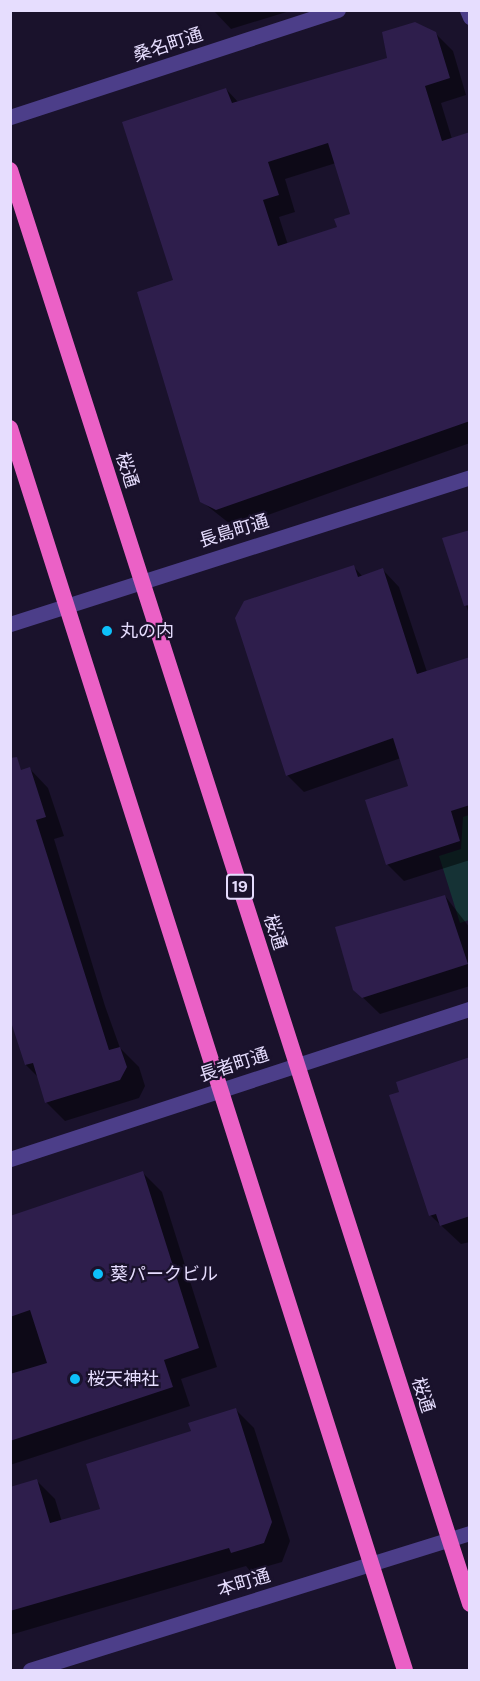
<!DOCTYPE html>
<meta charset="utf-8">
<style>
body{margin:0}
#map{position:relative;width:480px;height:1681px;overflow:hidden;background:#1a122c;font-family:"DM Sans","Noto Sans JP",sans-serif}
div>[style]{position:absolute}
.green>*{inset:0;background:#153235}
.shadow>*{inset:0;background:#0007}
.building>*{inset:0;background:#2e1e4c}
.minor>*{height:15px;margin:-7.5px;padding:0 7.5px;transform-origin:7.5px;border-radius:7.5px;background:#4c3e89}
.tertiary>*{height:15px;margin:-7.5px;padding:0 7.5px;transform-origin:7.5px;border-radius:7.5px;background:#4c3e89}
.trunk>*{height:16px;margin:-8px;padding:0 8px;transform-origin:8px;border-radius:8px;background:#eb61c6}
.dots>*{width:16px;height:16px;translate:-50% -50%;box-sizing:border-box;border:3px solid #1a122c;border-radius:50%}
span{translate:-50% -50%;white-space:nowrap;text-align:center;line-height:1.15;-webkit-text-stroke:4.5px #1a122c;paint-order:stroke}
.shield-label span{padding:2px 4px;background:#1a122c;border:2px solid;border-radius:4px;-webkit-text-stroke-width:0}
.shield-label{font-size:16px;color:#e6ddfe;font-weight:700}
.street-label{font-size:18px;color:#e6ddfe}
.poi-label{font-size:18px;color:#e6ddfe}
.left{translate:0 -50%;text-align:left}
.frame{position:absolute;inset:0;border:12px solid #e6ddfe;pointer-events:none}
</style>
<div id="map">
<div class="green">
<div style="clip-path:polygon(469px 815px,469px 920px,460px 923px,439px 856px,461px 849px,463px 817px)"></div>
</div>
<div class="shadow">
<div style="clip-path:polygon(213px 10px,293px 10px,231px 29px)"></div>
<div style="clip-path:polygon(evenodd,435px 33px,453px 51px,466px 95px,441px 103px,452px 139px,470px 137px,470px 443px,234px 527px,201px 501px,175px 281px,226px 89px,239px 103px,389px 59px,435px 33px,336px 163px,352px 215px,339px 228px,288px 245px,279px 217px,295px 212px,285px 179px,336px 163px)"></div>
<div style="clip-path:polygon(470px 532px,470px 617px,444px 539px)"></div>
<div style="clip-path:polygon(354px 567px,363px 577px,383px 570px,399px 587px,427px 672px,470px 658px,470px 860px,404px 881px,387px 864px,410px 787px,401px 758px,304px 792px,287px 775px)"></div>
<div style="clip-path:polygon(30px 769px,48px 788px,64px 836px,54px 839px,105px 1006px,120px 1048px,139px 1067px,145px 1086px,139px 1098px,65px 1121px,46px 1102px,39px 1078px,26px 1065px)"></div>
<div style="clip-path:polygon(445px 896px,470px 928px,470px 986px,380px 1014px,354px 989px)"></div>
<div style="clip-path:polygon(470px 1058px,470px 1242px,461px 1244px,430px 1215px)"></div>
<div style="clip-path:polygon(143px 1173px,162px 1192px,217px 1367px,181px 1379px,190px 1406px,10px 1465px,10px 1217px)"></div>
<div style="clip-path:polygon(236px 1410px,254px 1428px,290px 1541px,282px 1562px,250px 1571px,246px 1566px,10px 1635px,10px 1489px,37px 1481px,55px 1499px,62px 1522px,102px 1510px,193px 1432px)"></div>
</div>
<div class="building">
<div style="clip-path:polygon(evenodd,415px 22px,436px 32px,450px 78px,425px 86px,442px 141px,470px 132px,470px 421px,216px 510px,200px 502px,137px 292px,173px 280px,122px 122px,226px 88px,232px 103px,387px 58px,382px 32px,415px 22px,328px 143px,350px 214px,334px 219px,337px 227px,278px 246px,263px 200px,279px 195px,268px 162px,328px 143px)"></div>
<div style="clip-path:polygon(470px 530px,470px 605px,464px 606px,442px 538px)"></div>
<div style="clip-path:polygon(354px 565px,358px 577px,383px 568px,417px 674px,470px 657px,470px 805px,451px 811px,460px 841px,386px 865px,365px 800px,408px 786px,393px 738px,286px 776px,235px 618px,244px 601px)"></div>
<div style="clip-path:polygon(17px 757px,21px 770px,30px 767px,46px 817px,36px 820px,109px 1050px,120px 1047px,127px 1067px,120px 1080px,45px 1103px,33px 1063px,25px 1065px,10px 1019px,10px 758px)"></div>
<div style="clip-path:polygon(445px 895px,468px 964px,362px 998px,353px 990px,335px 927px)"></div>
<div style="clip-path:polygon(470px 1057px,470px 1216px,440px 1226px,436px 1214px,429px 1216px,389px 1095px,399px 1092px,396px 1082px)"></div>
<div style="clip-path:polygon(143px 1171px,199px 1348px,164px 1360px,173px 1387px,10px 1441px,10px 1374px,47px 1363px,30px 1310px,10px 1317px,10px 1216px)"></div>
<div style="clip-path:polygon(236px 1408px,272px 1522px,264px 1543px,231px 1553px,229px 1548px,10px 1611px,10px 1487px,37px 1479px,50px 1523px,100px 1509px,86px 1464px,191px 1431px,188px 1423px)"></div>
</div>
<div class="minor">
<div style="left:467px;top:10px;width:8px;rotate:67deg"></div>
<div style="left:10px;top:117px;width:345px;rotate:-18.1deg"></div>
<div style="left:10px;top:624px;width:483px;rotate:-17.7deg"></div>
<div style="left:10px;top:1159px;width:484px;rotate:-18.1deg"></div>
</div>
<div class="tertiary">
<div style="left:30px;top:1670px;width:461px;rotate:-17.3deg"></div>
</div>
<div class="trunk">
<div style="left:10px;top:170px;width:1506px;rotate:72.21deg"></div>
<div style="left:10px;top:428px;width:1303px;rotate:72.36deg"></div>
</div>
<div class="dots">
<div style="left:107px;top:631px;background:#0dc0fa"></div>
<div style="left:98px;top:1274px;background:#0dc0fa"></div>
<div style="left:75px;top:1379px;background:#0dc0fa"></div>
</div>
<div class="shield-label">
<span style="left:240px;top:887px">19</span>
</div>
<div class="street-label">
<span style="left:168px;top:45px;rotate:-18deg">桑名町通</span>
<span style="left:127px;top:470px;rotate:72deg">桜通</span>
<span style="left:234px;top:531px;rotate:-17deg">長島町通</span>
<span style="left:275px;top:932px;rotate:72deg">桜通</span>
<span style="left:234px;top:1065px;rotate:-18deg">長者町通</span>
<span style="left:423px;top:1395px;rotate:72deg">桜通</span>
<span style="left:244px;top:1583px;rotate:-17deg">本町通</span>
</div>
<div class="poi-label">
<span class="left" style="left:120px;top:631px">丸の内</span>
<span class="left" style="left:110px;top:1274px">葵パークビル</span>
<span class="left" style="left:87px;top:1379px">桜天神社</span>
</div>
<div class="frame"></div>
</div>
